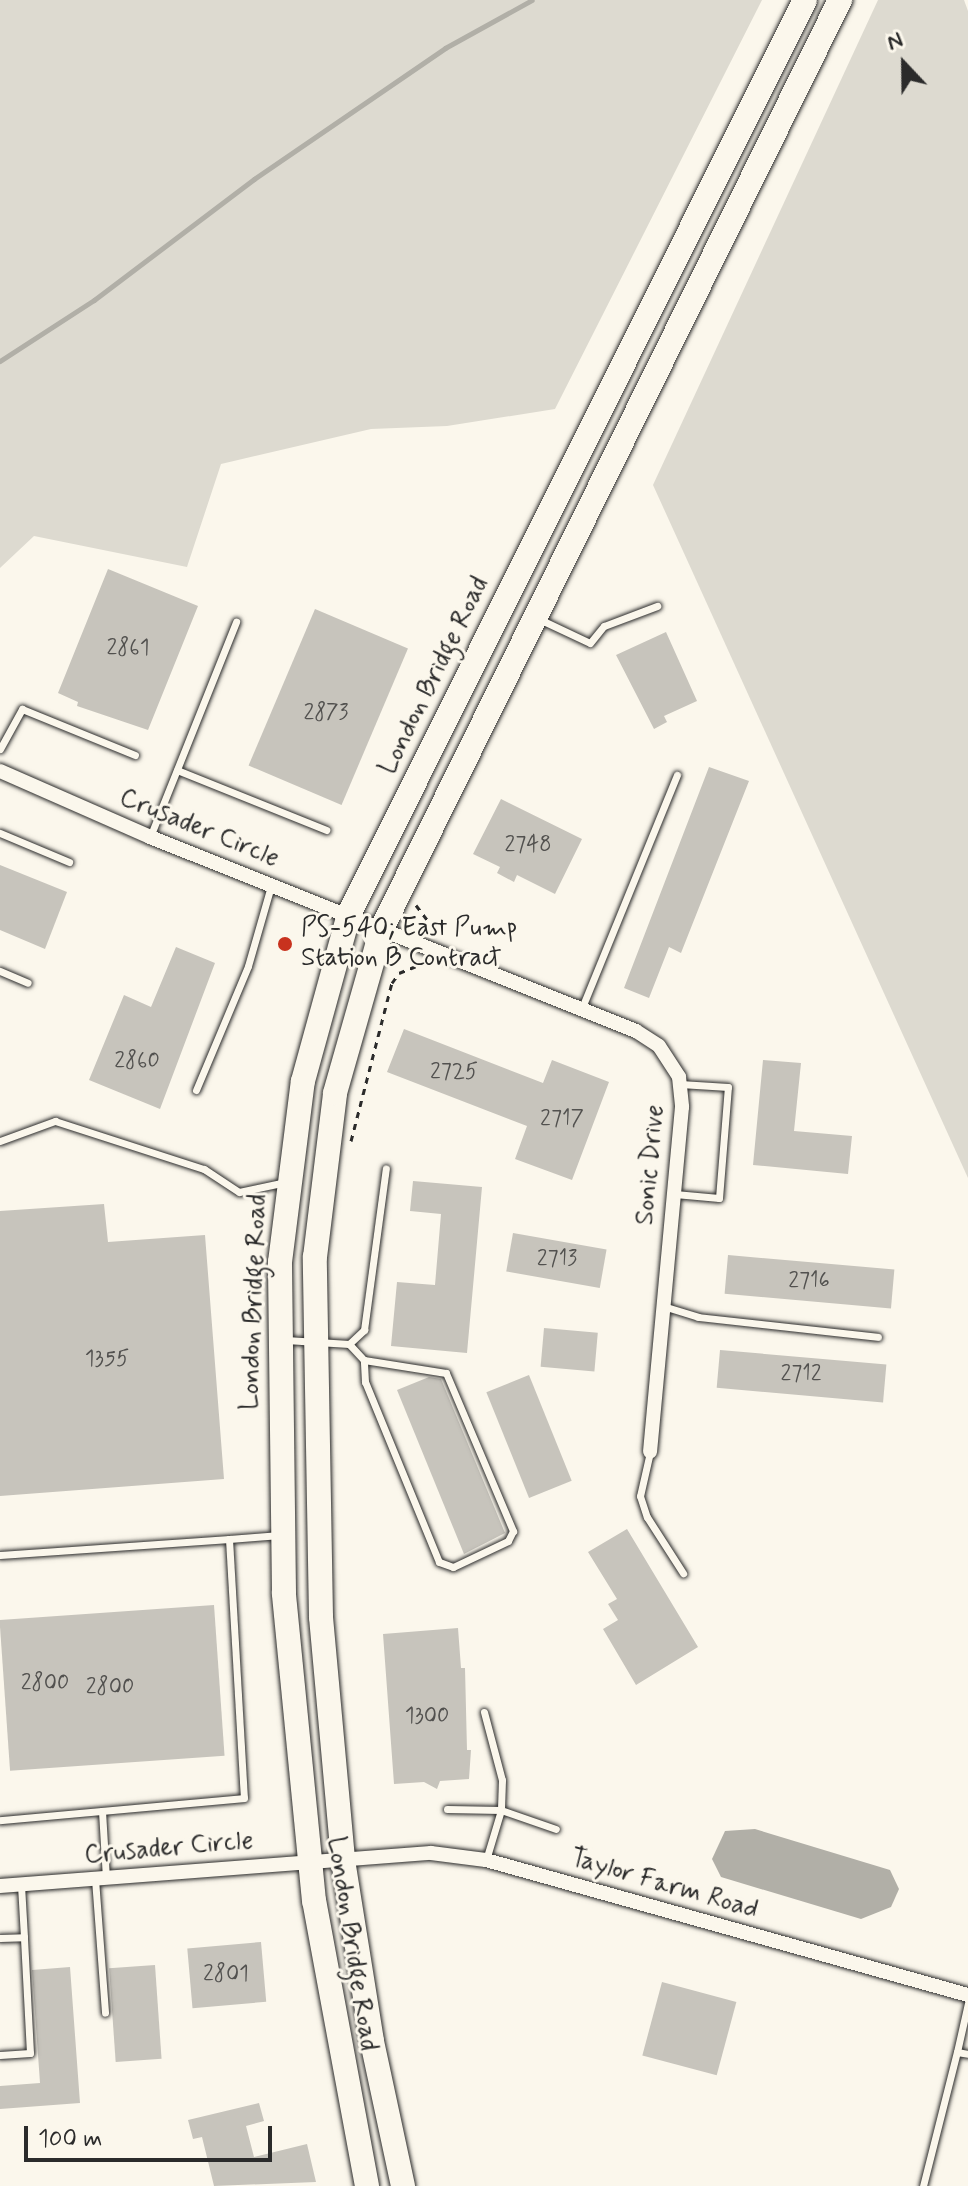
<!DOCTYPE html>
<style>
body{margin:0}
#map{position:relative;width:968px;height:2186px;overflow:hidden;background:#fbf7ec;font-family:Mynerve,sans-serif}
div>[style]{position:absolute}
.green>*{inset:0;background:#dddad0}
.water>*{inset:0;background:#b1afa7}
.stream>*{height:5px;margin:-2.5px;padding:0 2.5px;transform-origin:2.5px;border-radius:2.5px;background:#b1afa7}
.building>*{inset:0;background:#c7c4bc;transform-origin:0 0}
.path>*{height:3px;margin-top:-1.5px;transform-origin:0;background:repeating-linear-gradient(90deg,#2b2b2b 0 6px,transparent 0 12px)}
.roads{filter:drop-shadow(0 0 2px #2b2b2b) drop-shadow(0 0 2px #2b2b2b)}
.service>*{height:7px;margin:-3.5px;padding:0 3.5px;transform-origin:3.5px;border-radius:3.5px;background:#fbf7ec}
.minor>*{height:14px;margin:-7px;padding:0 7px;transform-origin:7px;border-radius:7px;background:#fbf7ec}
.primary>*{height:24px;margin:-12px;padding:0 12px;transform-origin:12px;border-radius:12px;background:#fbf7ec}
.dots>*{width:22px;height:22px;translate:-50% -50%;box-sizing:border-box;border:4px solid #fbf7ec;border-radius:50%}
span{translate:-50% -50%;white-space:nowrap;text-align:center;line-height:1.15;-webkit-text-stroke:6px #fbf7ec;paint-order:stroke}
.number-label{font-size:22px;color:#52514f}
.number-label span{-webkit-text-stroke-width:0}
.street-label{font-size:26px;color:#2b2b2b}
.poi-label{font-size:26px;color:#2b2b2b}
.left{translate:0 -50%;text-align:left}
.north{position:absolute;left:864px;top:24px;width:80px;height:80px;-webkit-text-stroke:6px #fbf7ec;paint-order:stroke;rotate:338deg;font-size:22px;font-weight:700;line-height:32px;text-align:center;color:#2b2b2b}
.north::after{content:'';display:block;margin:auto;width:28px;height:36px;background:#2b2b2b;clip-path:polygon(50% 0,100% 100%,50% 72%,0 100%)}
.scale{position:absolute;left:24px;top:2126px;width:248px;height:36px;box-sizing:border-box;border:4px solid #2b2b2b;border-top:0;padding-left:10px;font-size:24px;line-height:28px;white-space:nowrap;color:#2b2b2b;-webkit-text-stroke:6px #fbf7ec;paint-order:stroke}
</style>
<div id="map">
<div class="green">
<div style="clip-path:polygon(0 0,762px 0,555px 409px,447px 426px,371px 429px,221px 464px,187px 567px,34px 536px,0 568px)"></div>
<div style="clip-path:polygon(878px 0,964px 0,968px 11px,968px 1178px,653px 485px)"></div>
</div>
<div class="water">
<div style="clip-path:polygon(755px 1829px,890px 1870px,899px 1889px,891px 1907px,861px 1919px,721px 1877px,712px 1859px,725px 1831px)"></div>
</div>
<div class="stream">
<div style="left:0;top:361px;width:112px;rotate:-33deg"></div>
<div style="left:94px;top:300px;width:201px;rotate:-37.1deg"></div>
<div style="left:254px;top:179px;width:232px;rotate:-34.4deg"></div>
<div style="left:445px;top:48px;width:99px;rotate:-28.9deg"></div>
</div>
<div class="building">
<div style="clip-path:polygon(108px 569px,198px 606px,148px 730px,77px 706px,78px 702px,58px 693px)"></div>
<div style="left:315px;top:609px;width:101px;height:170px;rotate:23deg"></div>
<div style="clip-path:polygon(666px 632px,697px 701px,664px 716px,667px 722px,654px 729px,616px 655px)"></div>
<div style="clip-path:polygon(709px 767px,749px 781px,681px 953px,669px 947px,649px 998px,624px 988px)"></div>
<div style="clip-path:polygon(501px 799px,582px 839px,555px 894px,517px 875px,514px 882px,497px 873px,500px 867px,473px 854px)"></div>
<div style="clip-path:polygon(0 865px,67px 892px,45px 949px,0 930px)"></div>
<div style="clip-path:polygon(176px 947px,215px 963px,160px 1109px,89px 1080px,124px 995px,151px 1007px)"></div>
<div style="clip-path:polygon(404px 1029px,543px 1083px,552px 1060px,609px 1082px,572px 1180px,515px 1159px,527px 1126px,387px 1072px)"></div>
<div style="clip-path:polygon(763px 1060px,801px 1063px,794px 1131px,852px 1136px,848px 1174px,753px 1165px)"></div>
<div style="clip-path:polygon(413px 1181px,482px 1187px,467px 1353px,391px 1346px,397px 1282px,435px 1285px,441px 1214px,410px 1211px)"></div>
<div style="clip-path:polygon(104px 1204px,108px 1242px,205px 1235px,224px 1479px,0 1496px,0 1211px)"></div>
<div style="left:513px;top:1233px;width:95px;height:39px;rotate:10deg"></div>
<div style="left:728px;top:1255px;width:167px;height:39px;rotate:5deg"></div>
<div style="left:544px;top:1328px;width:54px;height:39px;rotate:5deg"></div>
<div style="left:720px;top:1350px;width:167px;height:38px;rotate:5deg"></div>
<div style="left:529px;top:1375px;width:114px;height:46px;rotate:68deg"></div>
<div style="clip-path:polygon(429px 1377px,441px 1379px,505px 1533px,464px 1554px,397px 1390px)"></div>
<div style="clip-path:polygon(627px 1529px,698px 1647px,636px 1685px,603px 1629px,618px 1620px,608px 1604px,617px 1599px,588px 1552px)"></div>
<div style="left:214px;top:1605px;width:151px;height:215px;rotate:86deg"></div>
<div style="clip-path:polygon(458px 1628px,461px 1668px,465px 1668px,467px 1750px,471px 1750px,469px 1779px,440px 1781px,437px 1789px,424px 1782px,394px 1784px,383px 1634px)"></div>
<div style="left:261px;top:1942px;width:60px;height:74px;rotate:85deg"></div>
<div style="left:155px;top:1965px;width:94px;height:46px;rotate:86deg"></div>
<div style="clip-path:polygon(70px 1967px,80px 2103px,0 2109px,0 2086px,40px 2083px,32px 1970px)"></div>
<div style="left:662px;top:1982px;width:77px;height:76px;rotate:15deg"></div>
<div style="clip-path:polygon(259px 2103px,264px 2121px,246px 2126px,254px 2157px,307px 2144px,316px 2182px,214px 2186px,202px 2137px,193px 2139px,188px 2120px)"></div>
</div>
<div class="path">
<div style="left:416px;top:905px;width:30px;rotate:53deg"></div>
<div style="left:351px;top:1141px;width:163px;rotate:-75.5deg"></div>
<div style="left:392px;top:983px;width:12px;rotate:-55deg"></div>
<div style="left:399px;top:973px;width:24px;rotate:-22deg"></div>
</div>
<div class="roads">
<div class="service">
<div style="left:539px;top:619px;width:56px;rotate:25.2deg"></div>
<div style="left:590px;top:643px;width:22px;rotate:-51deg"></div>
<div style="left:604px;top:626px;width:57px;rotate:-20.7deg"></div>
<div style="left:0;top:749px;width:46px;rotate:-61.2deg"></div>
<div style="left:22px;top:709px;width:122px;rotate:22.2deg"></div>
<div style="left:177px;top:770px;width:161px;rotate:21.9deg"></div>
<div style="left:0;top:833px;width:75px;rotate:22.8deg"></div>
<div style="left:150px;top:837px;width:232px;rotate:-68.2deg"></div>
<div style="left:0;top:971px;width:30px;rotate:23deg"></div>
<div style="left:581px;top:1010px;width:254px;rotate:-67.8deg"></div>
<div style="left:196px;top:1090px;width:134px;rotate:-67.2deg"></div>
<div style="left:248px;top:966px;width:83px;rotate:-74deg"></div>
<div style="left:0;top:1141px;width:59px;rotate:-20deg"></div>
<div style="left:55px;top:1121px;width:157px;rotate:17.9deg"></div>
<div style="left:204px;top:1169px;width:42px;rotate:33.3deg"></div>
<div style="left:239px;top:1192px;width:48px;rotate:-12deg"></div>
<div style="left:675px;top:1194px;width:44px;rotate:5.2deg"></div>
<div style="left:719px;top:1198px;width:111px;rotate:-85.4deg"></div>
<div style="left:728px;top:1087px;width:48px;rotate:-176.4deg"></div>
<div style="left:663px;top:1306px;width:37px;rotate:17deg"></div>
<div style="left:698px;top:1317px;width:181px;rotate:6.3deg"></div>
<div style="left:286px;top:1340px;width:63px;rotate:3.6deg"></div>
<div style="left:349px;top:1344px;width:22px;rotate:47deg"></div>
<div style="left:364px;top:1360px;width:83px;rotate:9deg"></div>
<div style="left:446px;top:1373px;width:172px;rotate:67deg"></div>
<div style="left:513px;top:1531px;width:11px;rotate:117deg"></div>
<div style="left:508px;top:1541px;width:61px;rotate:154.7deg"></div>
<div style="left:453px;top:1567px;width:15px;rotate:-160deg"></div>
<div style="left:439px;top:1562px;width:195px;rotate:-112.3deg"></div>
<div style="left:365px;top:1382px;width:22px;rotate:-93deg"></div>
<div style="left:349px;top:1344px;width:21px;rotate:-43deg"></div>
<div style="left:364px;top:1330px;width:163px;rotate:-82.3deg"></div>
<div style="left:650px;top:1452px;width:45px;rotate:102.8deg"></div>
<div style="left:640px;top:1496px;width:22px;rotate:72deg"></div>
<div style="left:647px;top:1517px;width:67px;rotate:57.3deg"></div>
<div style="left:229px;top:1539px;width:51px;rotate:-4.5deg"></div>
<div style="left:0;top:1555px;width:230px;rotate:-4deg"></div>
<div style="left:229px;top:1539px;width:259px;rotate:86.7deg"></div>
<div style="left:244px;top:1798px;width:245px;rotate:174.8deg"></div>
<div style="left:484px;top:1712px;width:70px;rotate:75.2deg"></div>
<div style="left:502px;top:1780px;width:30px;rotate:92deg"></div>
<div style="left:501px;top:1810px;width:58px;rotate:19.1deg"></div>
<div style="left:447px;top:1809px;width:54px;rotate:1.1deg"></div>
<div style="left:501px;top:1810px;width:52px;rotate:106.7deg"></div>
<div style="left:102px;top:1811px;width:67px;rotate:86.6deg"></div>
<div style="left:95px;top:1879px;width:134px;rotate:85.7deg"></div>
<div style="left:0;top:1938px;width:24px;rotate:-2deg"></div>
<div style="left:24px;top:1937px;width:52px;rotate:-93.3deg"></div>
<div style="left:968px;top:2003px;width:50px;rotate:102.7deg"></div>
<div style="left:957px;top:2052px;width:11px;rotate:10deg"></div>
<div style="left:0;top:2055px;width:30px;rotate:-4deg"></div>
<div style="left:30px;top:2053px;width:116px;rotate:-93deg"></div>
<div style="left:923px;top:2186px;width:138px;rotate:-75.8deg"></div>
</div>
<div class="minor">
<div style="left:0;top:771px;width:164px;rotate:23.7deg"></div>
<div style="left:150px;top:837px;width:523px;rotate:21.76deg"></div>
<div style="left:636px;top:1031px;width:27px;rotate:33deg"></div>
<div style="left:659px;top:1046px;width:37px;rotate:57deg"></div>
<div style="left:679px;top:1077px;width:30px;rotate:84deg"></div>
<div style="left:682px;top:1107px;width:346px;rotate:95.3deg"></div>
<div style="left:0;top:1886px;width:432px;rotate:-4.4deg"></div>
<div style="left:431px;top:1853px;width:55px;rotate:7.3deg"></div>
<div style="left:486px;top:1860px;width:501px;rotate:15.65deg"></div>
</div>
<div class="primary">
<div style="left:367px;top:2186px;width:290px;rotate:-100.5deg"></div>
<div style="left:314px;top:1901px;width:309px;rotate:-95.6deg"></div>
<div style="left:284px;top:1593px;width:331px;rotate:-90.7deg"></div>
<div style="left:280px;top:1262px;width:182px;rotate:-82.8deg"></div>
<div style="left:303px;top:1081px;width:173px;rotate:-74.6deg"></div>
<div style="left:349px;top:914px;width:1021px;rotate:-63.49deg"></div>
<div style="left:403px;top:2186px;width:148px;rotate:-102.1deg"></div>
<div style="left:372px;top:2041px;width:184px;rotate:-99.1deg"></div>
<div style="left:343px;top:1859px;width:243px;rotate:-95.2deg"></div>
<div style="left:321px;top:1617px;width:360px;rotate:-91deg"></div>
<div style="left:315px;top:1257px;width:165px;rotate:-83deg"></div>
<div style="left:335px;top:1093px;width:172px;rotate:-74.1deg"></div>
<div style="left:382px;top:928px;width:1035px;rotate:-63.73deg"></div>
</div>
</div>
<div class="dots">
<div style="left:285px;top:944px;background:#c8321e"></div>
</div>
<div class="number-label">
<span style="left:128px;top:649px">2861</span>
<span style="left:326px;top:714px">2873</span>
<span style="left:528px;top:846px">2748</span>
<span style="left:137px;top:1062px">2860</span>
<span style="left:454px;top:1073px">2725</span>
<span style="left:562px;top:1120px">2717</span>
<span style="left:557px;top:1260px">2713</span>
<span style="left:809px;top:1282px">2716</span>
<span style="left:107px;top:1360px">1355</span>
<span style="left:801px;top:1375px">2712</span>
<span style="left:45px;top:1684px">2800</span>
<span style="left:110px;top:1688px">2800</span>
<span style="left:427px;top:1717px">1300</span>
<span style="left:226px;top:1975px">2801</span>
</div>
<div class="street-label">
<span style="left:435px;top:676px;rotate:-64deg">London Bridge Road</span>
<span style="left:199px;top:829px;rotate:22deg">Crusader Circle</span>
<span style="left:651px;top:1165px;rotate:-85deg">Sonic Drive</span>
<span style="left:255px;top:1302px;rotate:-88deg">London Bridge Road</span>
<span style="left:169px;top:1849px;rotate:-5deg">Crusader Circle</span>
<span style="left:664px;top:1885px;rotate:16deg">Taylor Farm Road</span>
<span style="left:351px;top:1944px;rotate:81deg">London Bridge Road</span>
</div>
<div class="poi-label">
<span class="left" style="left:301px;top:944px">PS-540; East Pump<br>Station B Contract</span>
</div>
<div class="north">N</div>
<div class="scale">100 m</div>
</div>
